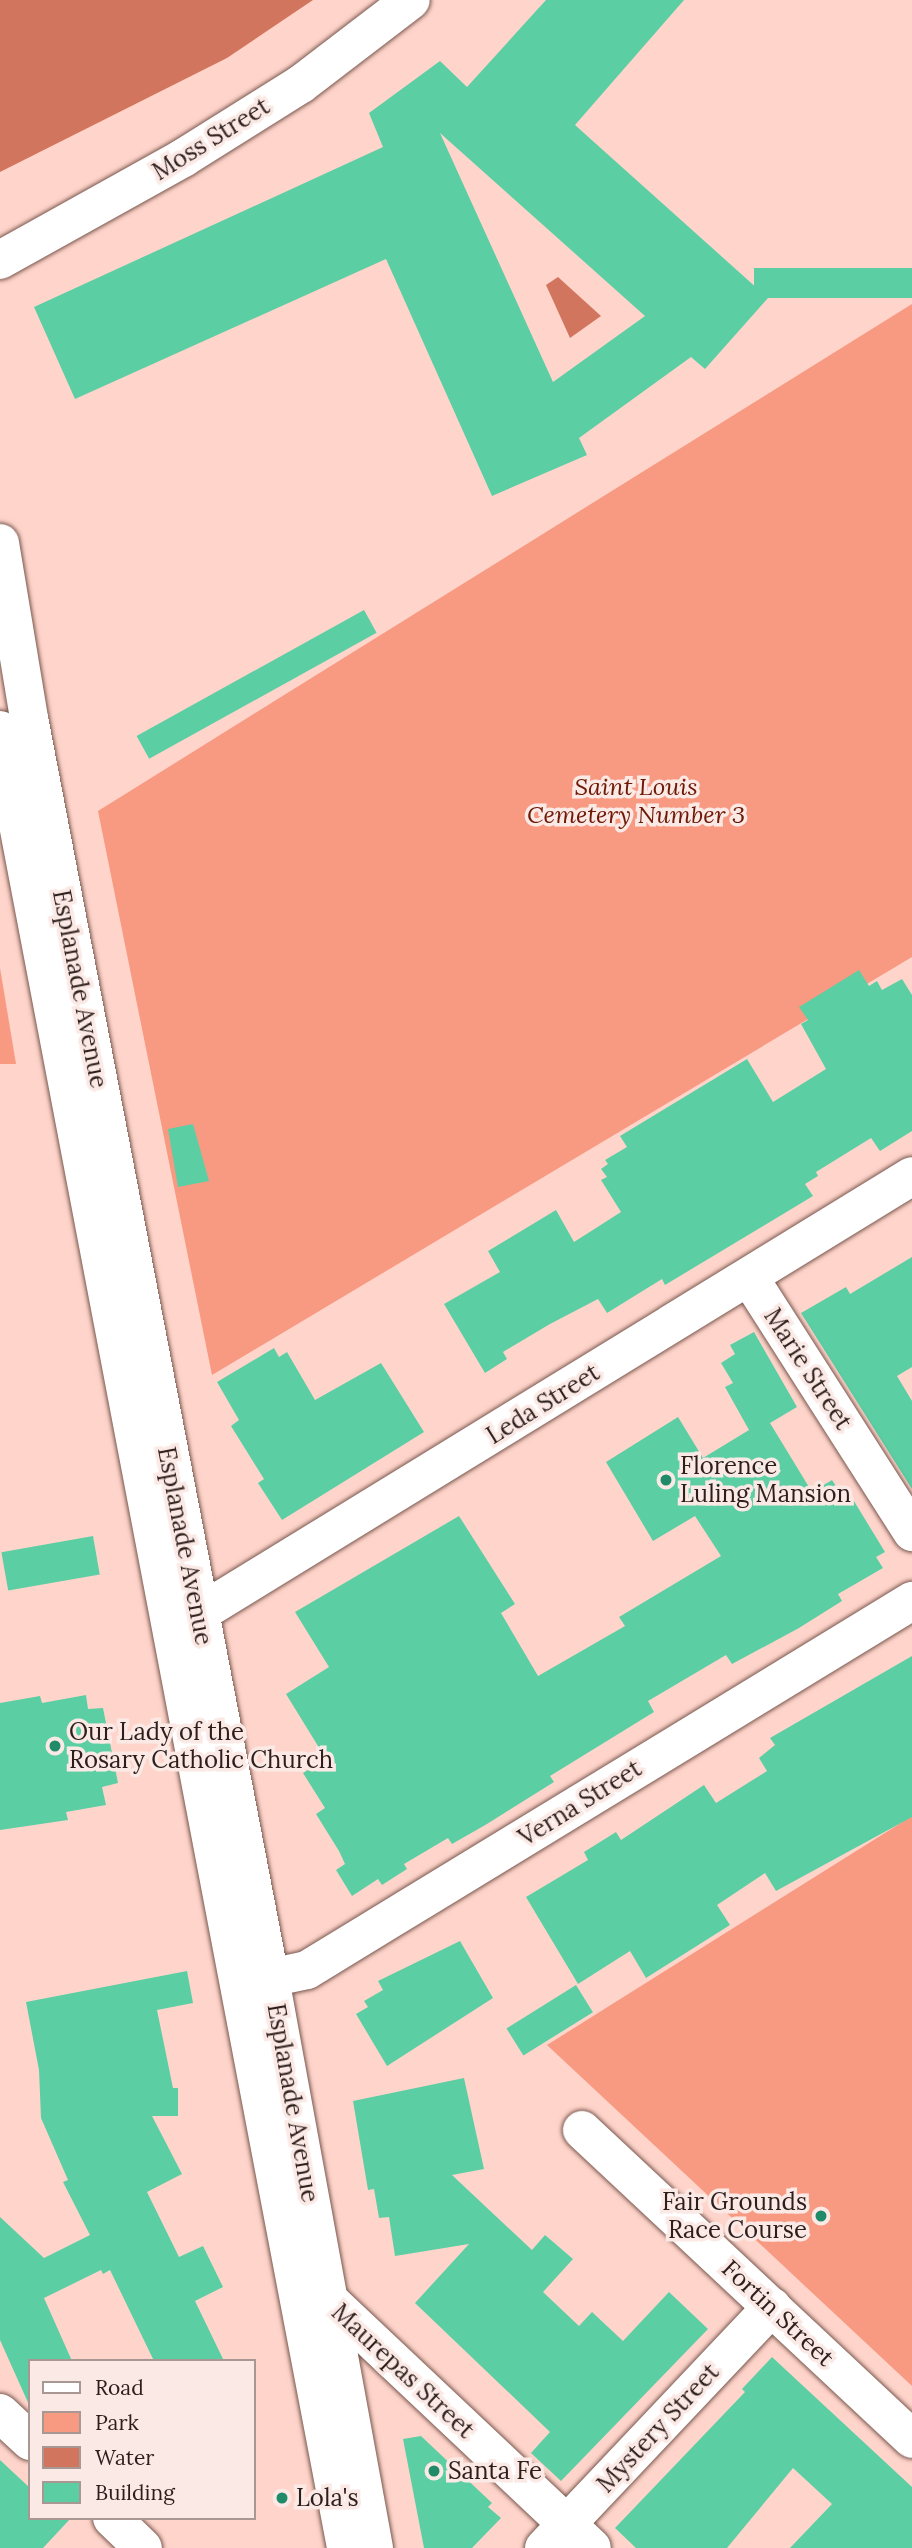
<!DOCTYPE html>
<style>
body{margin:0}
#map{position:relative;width:912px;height:2548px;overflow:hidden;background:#ffd5cb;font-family:Lora,serif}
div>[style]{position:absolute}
.green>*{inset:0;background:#f89982}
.water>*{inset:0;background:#d2755f}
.building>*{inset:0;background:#5ccea4;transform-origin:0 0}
.roads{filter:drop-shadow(0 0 2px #79574e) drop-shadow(0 0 2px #79574e)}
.minor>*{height:38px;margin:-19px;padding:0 19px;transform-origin:19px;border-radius:19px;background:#fff}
.dots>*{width:19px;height:19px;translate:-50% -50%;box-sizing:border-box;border:4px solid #fae9e5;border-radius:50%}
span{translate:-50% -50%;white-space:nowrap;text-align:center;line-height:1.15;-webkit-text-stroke:7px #fae9e5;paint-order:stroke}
.street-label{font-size:24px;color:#2d1e1b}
.park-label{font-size:24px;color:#6e1905;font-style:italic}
.poi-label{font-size:24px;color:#2d1e1b}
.left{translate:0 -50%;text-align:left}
.right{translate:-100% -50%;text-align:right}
.legend{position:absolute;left:28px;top:2359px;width:228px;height:161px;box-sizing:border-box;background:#fae9e5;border:2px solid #a89894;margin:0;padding:9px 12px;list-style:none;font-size:21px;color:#2d1e1b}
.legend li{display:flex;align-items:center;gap:14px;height:35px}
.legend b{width:35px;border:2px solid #a89894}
</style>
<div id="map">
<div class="green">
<div style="clip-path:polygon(912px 304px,912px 957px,212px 1375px,98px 811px)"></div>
<div style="clip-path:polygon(0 968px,16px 1064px,0 1064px)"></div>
<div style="clip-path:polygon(912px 1816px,912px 2386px,547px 2045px)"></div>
</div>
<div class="water">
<div style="clip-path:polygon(0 0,313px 0,227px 58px,0 172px)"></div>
<div style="clip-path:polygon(558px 277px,601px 316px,570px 338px,546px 285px)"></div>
</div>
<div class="building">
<div style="clip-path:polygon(evenodd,546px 0,684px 0,575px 125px,768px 298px,705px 369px,691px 357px,579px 438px,587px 455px,492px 496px,386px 259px,75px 399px,34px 307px,383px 147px,369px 113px,440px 61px,467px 87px,546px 0,440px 133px,645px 316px,553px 382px,440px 133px)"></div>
<div style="left:912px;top:268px;width:30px;height:158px;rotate:90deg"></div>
<div style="left:364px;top:610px;width:26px;height:260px;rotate:61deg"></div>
<div style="clip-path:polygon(859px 970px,869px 986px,877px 981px,882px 990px,902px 979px,912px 995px,912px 1131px,880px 1151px,871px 1138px,816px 1172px,818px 1176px,805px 1184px,813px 1196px,665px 1285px,662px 1279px,607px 1313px,598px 1299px,550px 1324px,503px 1352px,507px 1359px,485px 1373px,444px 1304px,500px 1272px,488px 1251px,556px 1210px,574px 1242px,621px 1212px,601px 1180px,607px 1177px,601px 1169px,608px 1164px,605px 1160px,627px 1147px,620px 1136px,747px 1059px,773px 1102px,826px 1069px,801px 1024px,808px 1020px,799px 1007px)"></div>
<div style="clip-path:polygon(193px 1124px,209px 1181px,178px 1187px,168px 1129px)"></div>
<div style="clip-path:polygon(912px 1257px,912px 1367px,897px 1376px,912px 1401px,912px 1489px,801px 1313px,846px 1287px,850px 1294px)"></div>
<div style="clip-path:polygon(754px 1332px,797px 1407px,770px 1423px,812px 1492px,832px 1480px,840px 1492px,846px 1488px,885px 1552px,876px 1557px,883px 1568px,838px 1594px,842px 1601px,799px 1628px,732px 1664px,726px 1655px,648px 1701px,654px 1712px,550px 1776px,554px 1782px,487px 1824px,452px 1844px,448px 1838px,404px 1864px,407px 1869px,382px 1885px,378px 1879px,352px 1896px,336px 1870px,345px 1864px,339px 1851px,316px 1814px,325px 1808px,303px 1773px,326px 1759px,286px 1694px,329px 1667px,295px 1612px,459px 1516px,515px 1604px,501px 1613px,538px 1676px,625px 1626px,619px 1617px,721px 1556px,695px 1516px,653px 1541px,606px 1462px,678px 1417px,703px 1458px,749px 1430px,725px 1387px,733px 1383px,721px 1363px,735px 1354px,730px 1345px)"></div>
<div style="clip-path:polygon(274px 1348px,279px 1357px,287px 1352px,315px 1400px,381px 1363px,424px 1432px,282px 1520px,258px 1483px,264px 1479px,231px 1426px,239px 1420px,217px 1382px)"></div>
<div style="left:93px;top:1536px;width:39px;height:93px;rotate:80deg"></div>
<div style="clip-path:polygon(912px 1656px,912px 1817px,776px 1891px,765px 1873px,717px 1905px,730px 1925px,646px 1978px,630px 1951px,578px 1984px,526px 1897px,588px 1860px,584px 1852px,616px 1832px,621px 1840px,704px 1785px,716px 1803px,767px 1771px,759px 1758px,775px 1745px,770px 1738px)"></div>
<div style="clip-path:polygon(86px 1695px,88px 1709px,103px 1708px,118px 1783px,102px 1787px,106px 1805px,66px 1812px,68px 1820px,0 1830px,0 1703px,40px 1696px,42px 1703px)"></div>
<div style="clip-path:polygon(460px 1941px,493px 1998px,387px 2066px,356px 2014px,368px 2007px,364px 2001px,383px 1990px,378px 1981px)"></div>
<div style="clip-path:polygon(187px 1971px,193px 2003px,157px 2010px,173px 2088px,178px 2088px,178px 2116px,152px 2116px,182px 2174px,147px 2192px,179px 2257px,203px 2246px,223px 2287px,195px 2301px,224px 2361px,154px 2361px,110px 2270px,103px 2274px,101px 2270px,44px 2298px,72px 2361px,30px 2361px,30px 2407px,0 2340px,0 2217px,44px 2258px,90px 2235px,63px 2182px,68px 2180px,41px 2118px,39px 2070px,26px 2002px)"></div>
<div style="left:576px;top:1985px;width:32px;height:82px;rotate:58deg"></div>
<div style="clip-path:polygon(464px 2078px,484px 2169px,452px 2175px,532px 2250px,545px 2235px,573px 2259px,543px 2292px,579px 2326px,592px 2312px,623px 2341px,669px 2292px,708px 2329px,561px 2481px,531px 2453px,550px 2432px,415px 2303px,469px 2244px,395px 2256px,389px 2217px,379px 2218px,374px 2189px,368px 2190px,353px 2101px)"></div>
<div style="clip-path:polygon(772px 2357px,912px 2487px,912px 2548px,790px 2548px,832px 2504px,793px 2468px,727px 2548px,636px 2548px,615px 2528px,745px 2392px,742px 2389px)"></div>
<div style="clip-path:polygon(421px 2436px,492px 2503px,488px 2507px,501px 2518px,472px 2548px,424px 2548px,403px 2439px)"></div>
<div style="clip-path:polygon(0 2460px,30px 2488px,30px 2518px,71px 2518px,43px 2548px,0 2548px)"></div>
</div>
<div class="roads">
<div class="minor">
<div style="left:0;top:260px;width:210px;rotate:-29.1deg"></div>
<div style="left:183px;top:158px;width:139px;rotate:-32.1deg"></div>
<div style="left:301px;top:84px;width:138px;rotate:-37.4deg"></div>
<div style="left:0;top:543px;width:177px;rotate:80.6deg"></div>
<div style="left:29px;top:718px;width:1283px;rotate:79.17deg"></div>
<div style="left:270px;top:1978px;width:579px;rotate:79.66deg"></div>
<div style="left:0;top:730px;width:1851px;rotate:79.22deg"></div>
<div style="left:749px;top:1277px;width:303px;rotate:57.4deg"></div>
<div style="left:177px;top:1627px;width:862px;rotate:-31.53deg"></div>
<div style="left:246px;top:1983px;width:62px;rotate:-12deg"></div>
<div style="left:307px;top:1970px;width:709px;rotate:-31.38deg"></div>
<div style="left:582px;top:2130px;width:452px;rotate:43.1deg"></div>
<div style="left:322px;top:2301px;width:7px;rotate:-8deg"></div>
<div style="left:329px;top:2300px;width:361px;rotate:43.3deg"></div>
<div style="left:0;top:2413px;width:41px;rotate:43deg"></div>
<div style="left:112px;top:2518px;width:43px;rotate:44.1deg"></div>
<div style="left:544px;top:2548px;width:332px;rotate:-46.6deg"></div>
</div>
</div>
<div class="dots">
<div style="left:666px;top:1480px;background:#218b69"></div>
<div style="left:55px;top:1746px;background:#218b69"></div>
<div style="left:821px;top:2216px;background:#218b69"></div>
<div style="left:434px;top:2471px;background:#218b69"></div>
<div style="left:282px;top:2498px;background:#218b69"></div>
</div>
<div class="street-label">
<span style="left:211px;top:139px;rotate:-32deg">Moss Street</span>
<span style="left:80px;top:989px;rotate:79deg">Esplanade Avenue</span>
<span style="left:808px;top:1369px;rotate:57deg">Marie Street</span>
<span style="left:543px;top:1404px;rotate:-32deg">Leda Street</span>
<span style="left:185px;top:1546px;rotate:79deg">Esplanade Avenue</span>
<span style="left:580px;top:1803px;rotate:-32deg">Verna Street</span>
<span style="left:293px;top:2103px;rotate:80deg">Esplanade Avenue</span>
<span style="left:778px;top:2313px;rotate:43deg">Fortin Street</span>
<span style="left:403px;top:2371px;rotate:43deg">Maurepas Street</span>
<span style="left:658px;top:2428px;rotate:-47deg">Mystery Street</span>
</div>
<div class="park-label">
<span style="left:636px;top:801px">Saint Louis<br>Cemetery Number 3</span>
</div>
<div class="poi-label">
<span class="left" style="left:680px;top:1480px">Florence<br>Luling Mansion</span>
<span class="left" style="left:69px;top:1746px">Our Lady of the<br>Rosary Catholic Church</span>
<span class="right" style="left:807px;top:2216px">Fair Grounds<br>Race Course</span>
<span class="left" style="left:448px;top:2471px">Santa Fe</span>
<span class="left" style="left:296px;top:2498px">Lola's</span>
</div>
<ul class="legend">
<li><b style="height:9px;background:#fff"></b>Road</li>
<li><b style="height:19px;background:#f89982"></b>Park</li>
<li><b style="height:19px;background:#d2755f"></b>Water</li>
<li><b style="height:19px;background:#5ccea4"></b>Building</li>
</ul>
</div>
